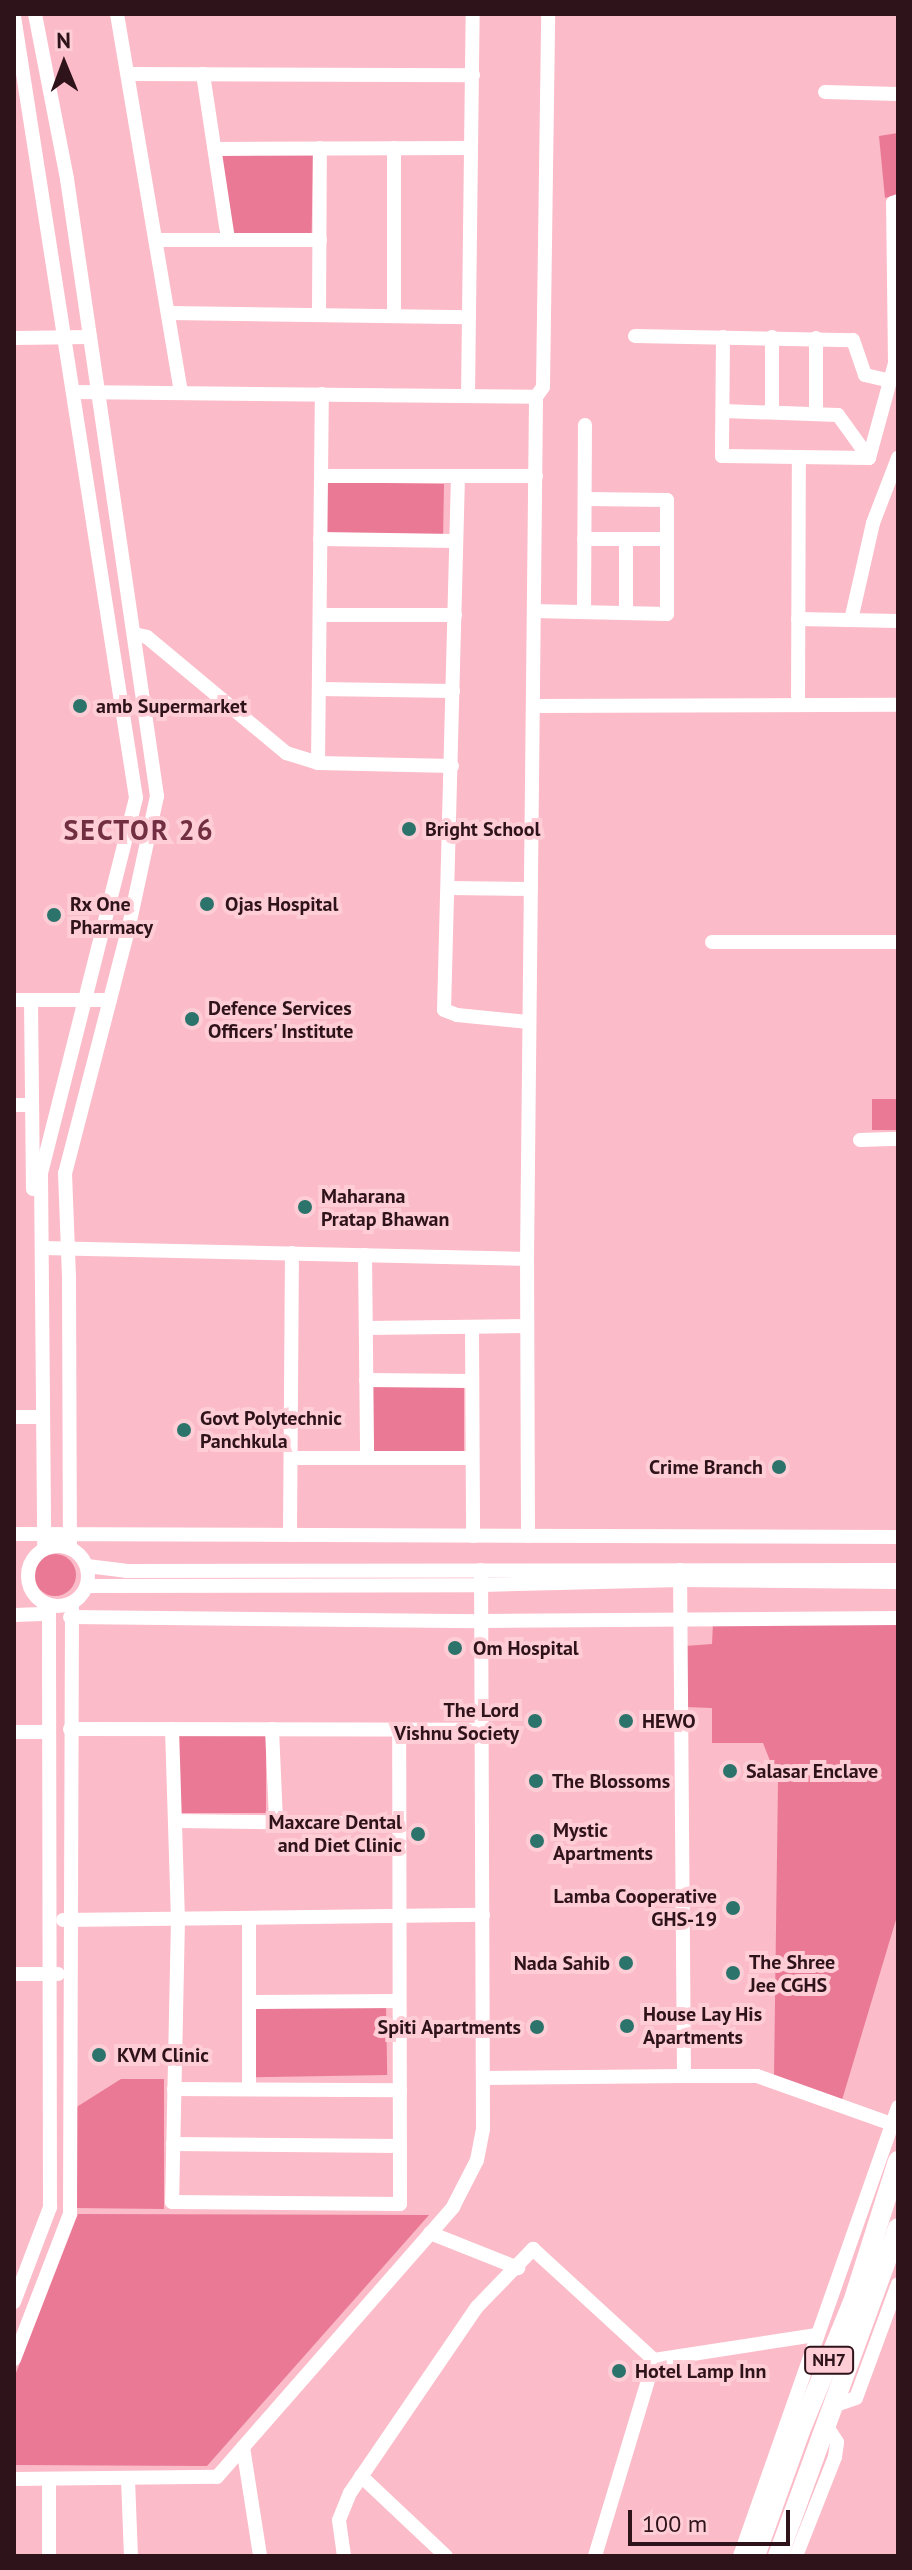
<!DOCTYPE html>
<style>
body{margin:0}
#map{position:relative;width:912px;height:2570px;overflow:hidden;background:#fbbbc8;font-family:"PT Sans",sans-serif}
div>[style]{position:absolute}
.green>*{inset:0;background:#e97995;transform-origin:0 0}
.round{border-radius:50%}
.minor>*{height:14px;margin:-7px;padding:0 7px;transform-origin:7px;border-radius:7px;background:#fff}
.minor>.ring{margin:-7px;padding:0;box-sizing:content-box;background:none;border:14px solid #fff;border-radius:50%}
.highway>*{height:20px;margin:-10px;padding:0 10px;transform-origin:10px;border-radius:10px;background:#fff}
.dots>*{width:22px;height:22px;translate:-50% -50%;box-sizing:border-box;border:4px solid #fecdd6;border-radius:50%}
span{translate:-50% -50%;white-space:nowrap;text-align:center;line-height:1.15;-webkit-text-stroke:8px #fecdd6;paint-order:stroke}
.shield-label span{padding:2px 6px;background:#fecdd6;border:2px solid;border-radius:6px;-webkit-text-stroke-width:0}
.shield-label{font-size:18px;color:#2f131a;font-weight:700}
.poi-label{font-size:20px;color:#2f131a;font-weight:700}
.left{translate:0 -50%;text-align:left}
.right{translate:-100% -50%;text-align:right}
.district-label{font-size:28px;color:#712f41;font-weight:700;letter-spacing:2px}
.frame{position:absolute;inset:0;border:16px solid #2f131a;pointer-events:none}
.north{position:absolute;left:24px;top:24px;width:80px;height:80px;-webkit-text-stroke:6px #fecdd6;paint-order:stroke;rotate:359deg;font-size:22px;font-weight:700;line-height:32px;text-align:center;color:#2f131a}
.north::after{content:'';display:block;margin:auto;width:28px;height:36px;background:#2f131a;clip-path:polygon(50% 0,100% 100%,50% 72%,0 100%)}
.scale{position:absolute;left:628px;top:2510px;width:162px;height:36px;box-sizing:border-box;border:4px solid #2f131a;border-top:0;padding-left:10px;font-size:24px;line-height:28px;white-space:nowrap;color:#2f131a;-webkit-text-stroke:6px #fecdd6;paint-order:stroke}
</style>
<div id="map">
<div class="green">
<div style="clip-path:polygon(898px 133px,898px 194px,885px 198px,879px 136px)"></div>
<div style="left:313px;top:154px;width:81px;height:92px;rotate:91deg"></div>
<div style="left:324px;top:482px;width:120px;height:53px;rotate:1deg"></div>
<div style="left:898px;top:1099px;width:31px;height:26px;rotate:90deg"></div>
<div style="left:371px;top:1387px;width:93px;height:67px"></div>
<div class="round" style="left:34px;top:1554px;width:42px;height:42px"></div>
<div style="clip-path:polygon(898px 1622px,898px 1913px,842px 2100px,774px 2076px,778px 1781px,763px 1743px,712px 1743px,712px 1708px,686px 1707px,685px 1646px,712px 1644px,713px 1623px)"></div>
<div style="left:179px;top:1733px;width:87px;height:80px"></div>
<div style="left:386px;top:2006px;width:69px;height:134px;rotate:89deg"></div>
<div style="clip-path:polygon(121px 2079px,164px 2079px,164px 2209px,75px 2208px,75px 2108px)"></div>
<div style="clip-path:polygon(78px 2214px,429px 2215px,207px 2466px,14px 2465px,14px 2378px)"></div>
</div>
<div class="minor">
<div style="left:35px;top:14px;width:168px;rotate:79deg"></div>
<div style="left:67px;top:179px;width:624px;rotate:81.7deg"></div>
<div style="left:157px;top:796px;width:137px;rotate:102.2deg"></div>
<div style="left:128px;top:930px;width:251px;rotate:104.5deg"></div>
<div style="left:65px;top:1173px;width:105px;rotate:87.8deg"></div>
<div style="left:69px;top:1278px;width:270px;rotate:89.8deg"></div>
<div style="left:117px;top:14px;width:384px;rotate:80.4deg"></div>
<div style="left:14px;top:16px;width:791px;rotate:81.13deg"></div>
<div style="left:136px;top:798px;width:388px;rotate:104.2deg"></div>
<div style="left:41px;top:1174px;width:375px;rotate:89.5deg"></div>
<div style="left:129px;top:74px;width:344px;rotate:0.2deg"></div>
<div style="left:203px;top:74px;width:168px;rotate:81.4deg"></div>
<div style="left:825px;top:92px;width:73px;rotate:1.6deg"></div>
<div style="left:394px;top:148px;width:168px;rotate:90deg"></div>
<div style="left:216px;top:149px;width:255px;rotate:-0.2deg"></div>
<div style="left:158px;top:240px;width:162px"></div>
<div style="left:169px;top:313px;width:300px;rotate:0.8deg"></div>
<div style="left:319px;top:315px;width:167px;rotate:-89.7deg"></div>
<div style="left:635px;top:336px;width:218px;rotate:1.1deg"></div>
<div style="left:853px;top:340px;width:37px;rotate:71deg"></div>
<div style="left:865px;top:375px;width:26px;rotate:13deg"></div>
<div style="left:723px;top:337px;width:119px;rotate:90.5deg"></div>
<div style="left:722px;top:456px;width:147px;rotate:0.8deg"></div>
<div style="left:869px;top:458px;width:98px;rotate:-74.7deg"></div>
<div style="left:895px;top:363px;width:160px;rotate:-90.7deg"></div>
<div style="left:893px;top:203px;width:5px;rotate:-22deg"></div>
<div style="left:772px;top:337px;width:75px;rotate:90deg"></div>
<div style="left:14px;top:338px;width:76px;rotate:-0.8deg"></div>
<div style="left:816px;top:338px;width:74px;rotate:90deg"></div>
<div style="left:74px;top:392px;width:462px;rotate:0.6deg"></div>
<div style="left:468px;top:396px;width:382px;rotate:-89.3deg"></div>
<div style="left:723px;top:411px;width:115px;rotate:2deg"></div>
<div style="left:838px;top:415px;width:53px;rotate:54.2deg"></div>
<div style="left:321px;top:476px;width:215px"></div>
<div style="left:458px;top:476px;width:534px;rotate:91.5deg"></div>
<div style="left:444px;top:1010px;width:14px;rotate:21deg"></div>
<div style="left:457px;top:1015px;width:72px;rotate:5.6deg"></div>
<div style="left:320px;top:539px;width:136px;rotate:0.8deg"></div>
<div style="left:584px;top:539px;width:83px"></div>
<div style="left:534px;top:611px;width:133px;rotate:1.3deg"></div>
<div style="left:667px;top:614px;width:114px;rotate:-90deg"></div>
<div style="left:667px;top:500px;width:82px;rotate:-179.3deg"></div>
<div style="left:584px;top:612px;width:187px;rotate:-89.7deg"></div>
<div style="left:626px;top:613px;width:74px;rotate:-90deg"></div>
<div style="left:320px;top:615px;width:135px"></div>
<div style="left:798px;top:619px;width:100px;rotate:1.1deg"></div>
<div style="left:851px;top:620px;width:99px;rotate:-77.2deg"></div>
<div style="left:873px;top:523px;width:70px;rotate:-69deg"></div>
<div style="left:134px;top:634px;width:13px;rotate:13deg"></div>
<div style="left:147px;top:637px;width:181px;rotate:39.8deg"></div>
<div style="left:286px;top:753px;width:34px;rotate:17deg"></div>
<div style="left:318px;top:763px;width:134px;rotate:1.3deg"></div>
<div style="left:319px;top:689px;width:134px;rotate:0.9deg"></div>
<div style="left:798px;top:705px;width:248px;rotate:-89.8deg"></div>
<div style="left:533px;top:706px;width:365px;rotate:-0.2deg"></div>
<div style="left:318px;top:763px;width:369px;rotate:-89.4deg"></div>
<div style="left:449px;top:888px;width:82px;rotate:0.7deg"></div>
<div style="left:712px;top:942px;width:186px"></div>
<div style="left:14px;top:1000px;width:96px"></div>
<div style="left:31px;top:1000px;width:189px;rotate:89.4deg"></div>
<div style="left:14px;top:1105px;width:18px"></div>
<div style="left:860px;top:1140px;width:38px;rotate:-2deg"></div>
<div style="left:42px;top:1248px;width:485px;rotate:1.3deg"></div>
<div style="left:365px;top:1255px;width:203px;rotate:89.4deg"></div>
<div style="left:472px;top:1327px;width:209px;rotate:89.7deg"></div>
<div style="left:366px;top:1328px;width:161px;rotate:-0.7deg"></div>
<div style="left:366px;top:1380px;width:106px;rotate:0.5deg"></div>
<div style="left:14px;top:1417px;width:29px"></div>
<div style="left:291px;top:1458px;width:181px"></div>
<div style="left:14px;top:1534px;width:884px;rotate:0.19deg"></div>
<div style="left:290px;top:1535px;width:282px;rotate:-89.6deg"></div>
<div style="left:528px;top:1536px;width:277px;rotate:-90.2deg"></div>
<div style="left:527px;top:1259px;width:862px;rotate:-89.4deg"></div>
<div style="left:536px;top:397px;width:12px;rotate:-55deg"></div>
<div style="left:543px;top:387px;width:373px;rotate:-89.2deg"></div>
<div class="ring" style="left:28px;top:1546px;width:46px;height:46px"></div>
<div style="left:87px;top:1566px;width:39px;rotate:7deg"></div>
<div style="left:126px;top:1571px;width:772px;rotate:-0.07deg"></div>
<div style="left:87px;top:1586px;width:394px;rotate:-0.1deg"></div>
<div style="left:481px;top:1585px;width:200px;rotate:-1.4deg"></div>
<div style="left:681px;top:1580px;width:217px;rotate:0.5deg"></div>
<div style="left:14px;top:1615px;width:35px;rotate:-2deg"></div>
<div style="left:70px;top:1617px;width:411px;rotate:0.6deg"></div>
<div style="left:481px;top:1621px;width:417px;rotate:-0.4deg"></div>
<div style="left:70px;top:1729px;width:413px;rotate:0.1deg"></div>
<div style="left:172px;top:1729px;width:190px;rotate:88.2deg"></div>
<div style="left:178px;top:1919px;width:283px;rotate:91.2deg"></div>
<div style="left:172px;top:2202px;width:228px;rotate:0.5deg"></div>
<div style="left:400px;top:2204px;width:474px;rotate:-90.1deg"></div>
<div style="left:272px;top:1729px;width:93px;rotate:87.5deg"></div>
<div style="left:14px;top:1732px;width:35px"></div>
<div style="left:176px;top:1821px;width:223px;rotate:0.8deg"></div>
<div style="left:249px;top:1918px;width:171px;rotate:90deg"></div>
<div style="left:63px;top:1920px;width:420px;rotate:-0.7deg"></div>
<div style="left:14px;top:1974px;width:44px"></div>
<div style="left:249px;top:2002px;width:150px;rotate:-0.4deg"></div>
<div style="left:684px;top:2076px;width:73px"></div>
<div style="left:757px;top:2076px;width:143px;rotate:19.6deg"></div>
<div style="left:483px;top:2078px;width:201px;rotate:-0.6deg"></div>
<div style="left:684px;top:2076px;width:506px;rotate:-90.45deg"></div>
<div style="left:174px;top:2089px;width:226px;rotate:0.3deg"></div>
<div style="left:173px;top:2144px;width:227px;rotate:0.5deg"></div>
<div style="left:430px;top:2233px;width:95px;rotate:21.7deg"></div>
<div style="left:14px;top:2302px;width:102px;rotate:-69.2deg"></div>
<div style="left:50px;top:2207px;width:602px;rotate:-90.1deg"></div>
<div style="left:14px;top:2359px;width:155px;rotate:-68.9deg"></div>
<div style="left:70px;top:2214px;width:611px;rotate:-89.81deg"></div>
<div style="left:833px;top:2406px;width:24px;rotate:-19deg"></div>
<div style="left:856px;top:2398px;width:121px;rotate:-69.8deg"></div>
<div style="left:243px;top:2447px;width:110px;rotate:81.1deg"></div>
<div style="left:361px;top:2476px;width:117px;rotate:43.3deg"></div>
<div style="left:14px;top:2479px;width:203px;rotate:-0.6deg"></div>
<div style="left:217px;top:2477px;width:359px;rotate:-48.8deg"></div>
<div style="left:453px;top:2207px;width:53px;rotate:-62.9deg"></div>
<div style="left:477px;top:2160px;width:32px;rotate:-79deg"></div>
<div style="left:483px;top:2129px;width:559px;rotate:-90.2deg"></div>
<div style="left:128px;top:2479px;width:77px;rotate:87.8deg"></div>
<div style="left:49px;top:2556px;width:75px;rotate:-90deg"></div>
<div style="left:344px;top:2556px;width:36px;rotate:-98deg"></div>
<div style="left:339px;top:2520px;width:29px;rotate:-68deg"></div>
<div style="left:350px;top:2493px;width:225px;rotate:-55.7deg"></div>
<div style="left:477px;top:2307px;width:81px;rotate:-46deg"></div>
<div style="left:533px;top:2249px;width:164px;rotate:42.5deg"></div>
<div style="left:654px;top:2360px;width:163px;rotate:-8.8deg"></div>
<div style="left:595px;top:2556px;width:205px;rotate:-73.2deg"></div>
<div style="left:740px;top:2556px;width:476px;rotate:-70.6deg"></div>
<div style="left:796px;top:2556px;width:106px;rotate:-68.5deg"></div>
<div style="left:835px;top:2457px;width:15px;rotate:-82deg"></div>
<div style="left:837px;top:2442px;width:20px;rotate:-123deg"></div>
</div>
<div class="highway">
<div style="left:755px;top:2556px;width:133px;rotate:-70.2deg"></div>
<div style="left:800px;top:2431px;width:139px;rotate:-67.7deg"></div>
<div style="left:853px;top:2302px;width:148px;rotate:-72.3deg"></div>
<div style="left:778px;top:2556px;width:349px;rotate:-69.9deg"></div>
</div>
<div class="dots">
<div style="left:80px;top:706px;background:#2b736b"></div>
<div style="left:409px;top:829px;background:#2b736b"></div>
<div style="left:207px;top:904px;background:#2b736b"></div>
<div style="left:54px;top:915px;background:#2b736b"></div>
<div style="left:192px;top:1019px;background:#2b736b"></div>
<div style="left:305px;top:1207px;background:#2b736b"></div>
<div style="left:184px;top:1430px;background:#2b736b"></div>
<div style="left:779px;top:1467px;background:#2b736b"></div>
<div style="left:455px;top:1648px;background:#2b736b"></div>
<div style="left:535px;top:1721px;background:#2b736b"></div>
<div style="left:626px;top:1721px;background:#2b736b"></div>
<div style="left:730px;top:1771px;background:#2b736b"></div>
<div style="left:536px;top:1781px;background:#2b736b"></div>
<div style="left:418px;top:1834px;background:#2b736b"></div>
<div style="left:537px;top:1841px;background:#2b736b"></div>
<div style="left:733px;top:1908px;background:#2b736b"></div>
<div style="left:626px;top:1963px;background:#2b736b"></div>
<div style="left:733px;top:1973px;background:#2b736b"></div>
<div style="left:627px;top:2026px;background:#2b736b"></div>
<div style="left:537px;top:2027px;background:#2b736b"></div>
<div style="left:99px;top:2055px;background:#2b736b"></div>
<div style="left:619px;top:2371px;background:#2b736b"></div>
</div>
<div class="shield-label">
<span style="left:829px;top:2360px">NH7</span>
</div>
<div class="poi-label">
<span class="left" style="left:96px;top:706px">amb Supermarket</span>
<span class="left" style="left:425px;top:829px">Bright School</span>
<span class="left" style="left:70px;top:916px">Rx One<br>Pharmacy</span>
<span class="left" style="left:225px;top:904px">Ojas Hospital</span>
<span class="left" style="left:208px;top:1020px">Defence Services<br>Officers' Institute</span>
<span class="left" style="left:321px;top:1208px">Maharana<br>Pratap Bhawan</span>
<span class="left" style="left:200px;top:1430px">Govt Polytechnic<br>Panchkula</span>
<span class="right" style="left:763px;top:1467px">Crime Branch</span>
<span class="left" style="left:473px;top:1648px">Om Hospital</span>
<span class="right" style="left:519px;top:1722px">The Lord<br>Vishnu Society</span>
<span class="left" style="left:642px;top:1721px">HEWO</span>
<span class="left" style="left:746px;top:1771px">Salasar Enclave</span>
<span class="left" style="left:552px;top:1781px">The Blossoms</span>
<span class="right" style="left:402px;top:1834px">Maxcare Dental<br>and Diet Clinic</span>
<span class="left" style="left:553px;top:1842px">Mystic<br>Apartments</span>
<span class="right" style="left:717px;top:1908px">Lamba Cooperative<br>GHS-19</span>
<span class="left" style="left:749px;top:1974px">The Shree<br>Jee CGHS</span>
<span class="right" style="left:610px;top:1963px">Nada Sahib</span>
<span class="left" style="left:643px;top:2026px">House Lay His<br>Apartments</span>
<span class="right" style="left:521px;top:2027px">Spiti Apartments</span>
<span class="left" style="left:117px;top:2055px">KVM Clinic</span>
<span class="left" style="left:635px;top:2371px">Hotel Lamp Inn</span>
</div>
<div class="district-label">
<span style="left:139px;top:830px">SECTOR 26</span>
</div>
<div class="frame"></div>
<div class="north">N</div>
<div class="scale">100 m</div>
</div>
